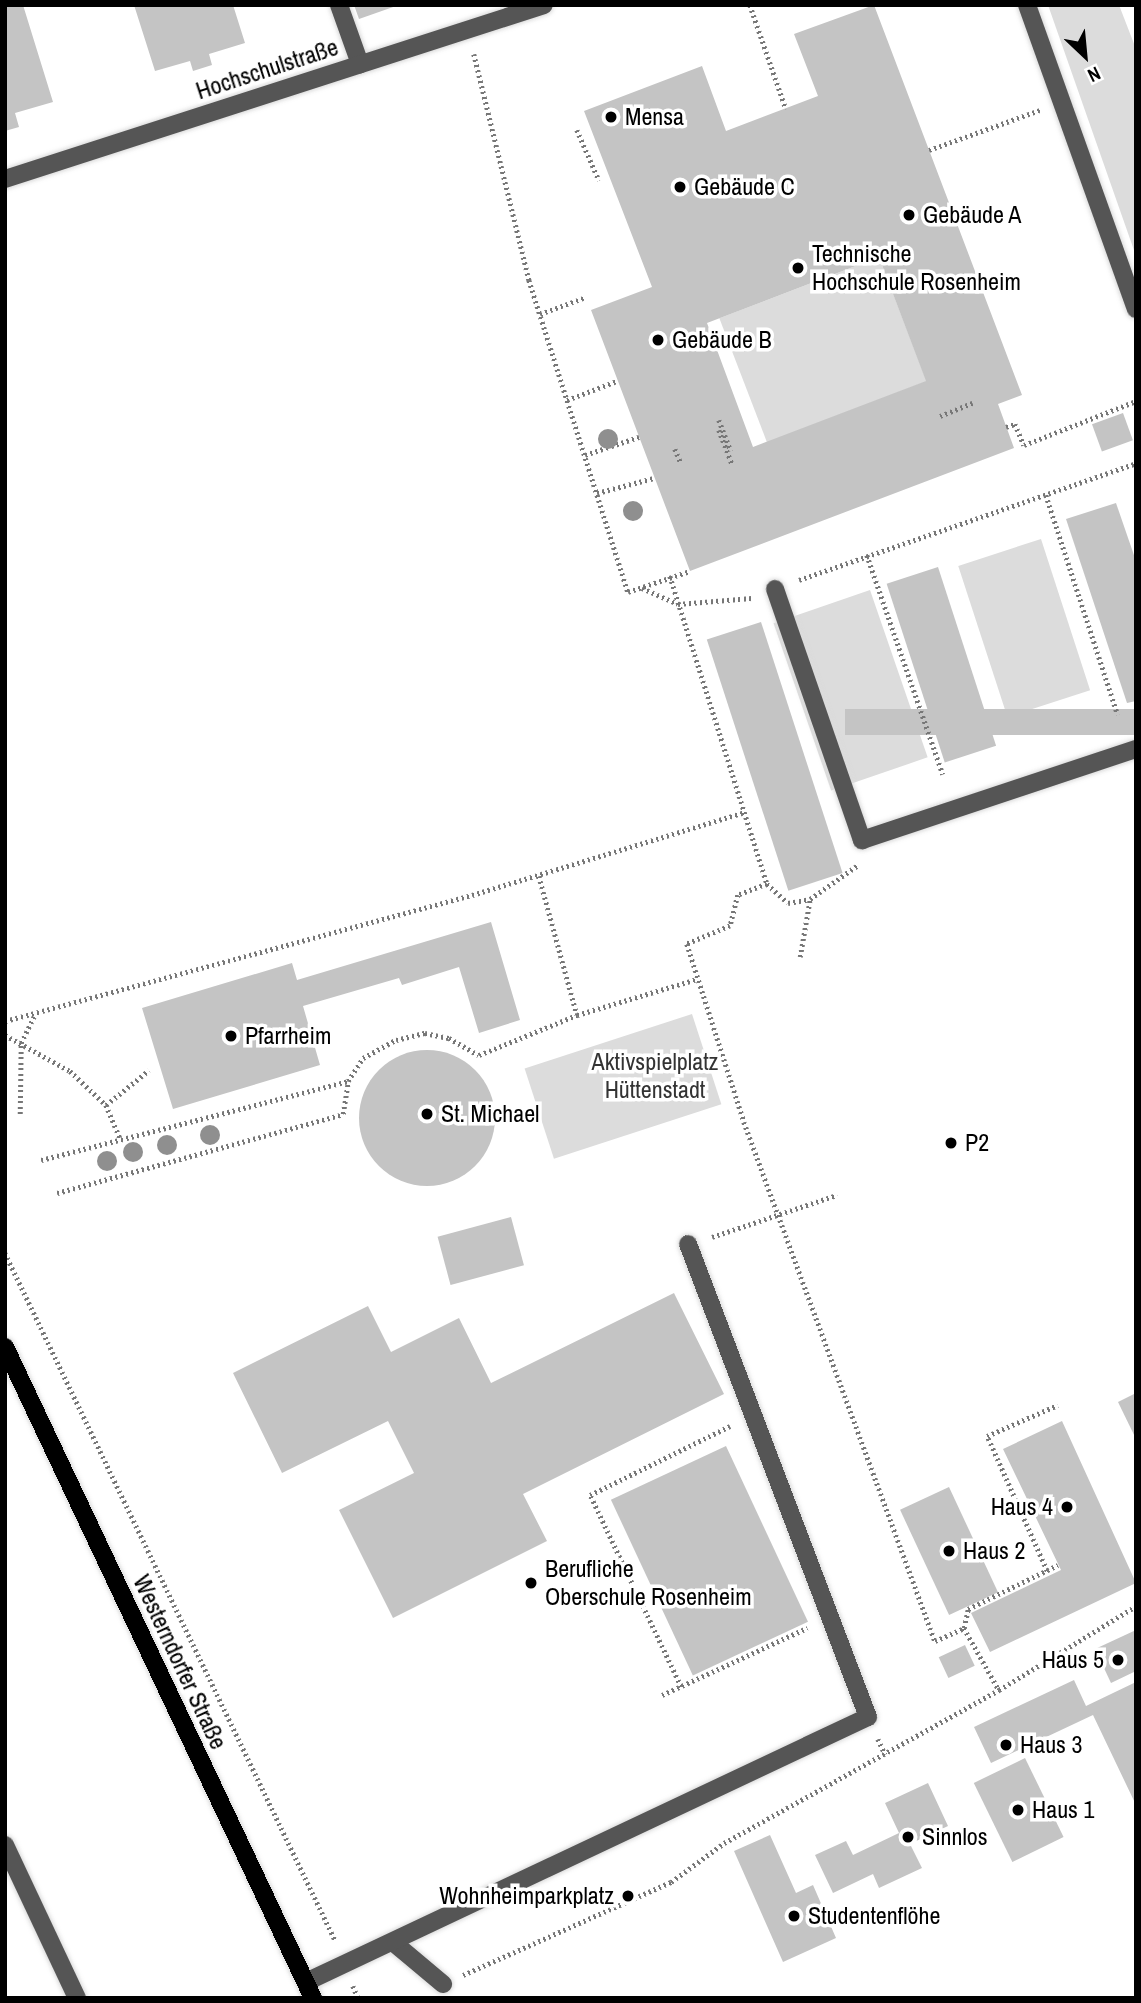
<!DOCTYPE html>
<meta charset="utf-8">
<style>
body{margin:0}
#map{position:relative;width:1141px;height:2003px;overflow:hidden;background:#fff;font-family:"Archivo Narrow",sans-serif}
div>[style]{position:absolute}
.green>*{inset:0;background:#dcdcdc;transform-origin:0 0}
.building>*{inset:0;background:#c4c4c4;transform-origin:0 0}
.round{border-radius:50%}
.path>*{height:4.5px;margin-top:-2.25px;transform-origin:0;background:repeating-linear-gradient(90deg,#777 0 2px,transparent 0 5.5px)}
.roads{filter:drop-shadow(0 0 2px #dbdbdb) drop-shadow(0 0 2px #dbdbdb)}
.minor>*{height:18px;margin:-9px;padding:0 9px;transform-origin:9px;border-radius:9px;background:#555}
.major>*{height:18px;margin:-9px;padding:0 9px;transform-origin:9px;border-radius:9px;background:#000}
.trees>*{width:20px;height:20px;margin:-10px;border-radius:50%;background:#8f8f8f}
.dots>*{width:19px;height:19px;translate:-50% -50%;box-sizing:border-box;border:4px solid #fff;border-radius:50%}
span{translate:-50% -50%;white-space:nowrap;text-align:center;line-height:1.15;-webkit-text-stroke:7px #fff;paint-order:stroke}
.street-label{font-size:24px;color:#000}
.poi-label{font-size:24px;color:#000}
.left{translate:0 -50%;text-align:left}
.right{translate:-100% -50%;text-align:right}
.park-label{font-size:24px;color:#333}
.frame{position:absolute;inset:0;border:7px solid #000;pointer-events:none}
.north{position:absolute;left:1050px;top:21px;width:70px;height:70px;-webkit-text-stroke:5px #fff;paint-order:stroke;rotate:154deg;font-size:19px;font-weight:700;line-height:28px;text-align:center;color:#000}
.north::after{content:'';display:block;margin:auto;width:24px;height:32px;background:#000;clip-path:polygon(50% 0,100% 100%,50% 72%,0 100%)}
</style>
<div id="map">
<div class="green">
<div style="clip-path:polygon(1048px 5px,1119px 5px,1136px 49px,1136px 256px)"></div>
<div style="left:879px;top:257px;width:133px;height:171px;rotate:69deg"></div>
<div style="left:1041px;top:539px;width:159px;height:87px;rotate:72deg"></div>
<div style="left:870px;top:590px;width:177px;height:102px;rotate:71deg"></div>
<div style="left:692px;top:1014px;width:95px;height:176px;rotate:72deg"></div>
</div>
<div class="building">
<div style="clip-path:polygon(5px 5px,23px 5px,53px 102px,15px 113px,19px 127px,5px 131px)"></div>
<div style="clip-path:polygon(134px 5px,233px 5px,245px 43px,209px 54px,212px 65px,193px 71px,190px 61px,155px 71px)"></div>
<div style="clip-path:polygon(354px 5px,396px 5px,396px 6px,359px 19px)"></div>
<div style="clip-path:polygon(evenodd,874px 5px,1022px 395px,998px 404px,1014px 448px,690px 571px,591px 310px,652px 287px,584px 111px,702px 66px,726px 131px,818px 96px,794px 34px,874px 5px,879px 257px,926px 381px,753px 447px,707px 323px,879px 257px)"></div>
<div style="left:1123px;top:413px;width:29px;height:33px;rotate:70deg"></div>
<div style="clip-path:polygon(1116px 503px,1136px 561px,1136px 701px,1127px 703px,1066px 519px)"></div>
<div style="left:938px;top:567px;width:188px;height:54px;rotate:72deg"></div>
<div style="left:761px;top:622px;width:264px;height:57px;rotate:72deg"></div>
<div style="left:1136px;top:709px;width:26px;height:291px;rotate:90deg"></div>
<div style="clip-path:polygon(491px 922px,520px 1020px,479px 1033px,459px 967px,402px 985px,399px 978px,303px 1006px,320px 1065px,173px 1109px,142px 1008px,292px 963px,297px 980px)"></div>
<div class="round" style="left:359px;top:1050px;width:136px;height:136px"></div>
<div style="left:511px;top:1217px;width:50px;height:76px;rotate:75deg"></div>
<div style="clip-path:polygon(674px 1293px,724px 1394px,523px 1494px,547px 1541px,393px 1618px,339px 1510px,414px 1473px,388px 1421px,282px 1473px,233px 1373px,368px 1306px,391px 1352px,459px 1318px,491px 1383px)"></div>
<div style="clip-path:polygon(1136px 1393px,1136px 1439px,1118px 1402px)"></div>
<div style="clip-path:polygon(1062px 1421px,1136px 1583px,990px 1652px,971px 1613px,1061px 1570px,1003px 1449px)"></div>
<div style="left:726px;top:1446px;width:194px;height:127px;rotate:65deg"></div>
<div style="left:949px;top:1487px;width:116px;height:54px;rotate:65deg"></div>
<div style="clip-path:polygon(1136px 1630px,1136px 1671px,1111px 1683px,1095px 1649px)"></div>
<div style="left:965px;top:1645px;width:23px;height:29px;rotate:65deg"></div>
<div style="clip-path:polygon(1074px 1680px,1086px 1706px,1136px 1682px,1136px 1805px,1093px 1715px,991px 1763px,974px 1727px)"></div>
<div style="left:1025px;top:1758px;width:88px;height:57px;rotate:64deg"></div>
<div style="clip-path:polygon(928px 1783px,948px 1826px,910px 1844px,922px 1868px,879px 1888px,873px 1874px,833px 1893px,815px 1855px,846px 1841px,853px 1855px,899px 1833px,885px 1803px)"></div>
<div style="clip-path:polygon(770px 1835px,796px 1893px,813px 1885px,836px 1938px,783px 1962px,734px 1851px)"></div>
</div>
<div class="path">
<div style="left:750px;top:5px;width:110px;rotate:70.9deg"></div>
<div style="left:474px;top:54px;width:233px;rotate:76.3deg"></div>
<div style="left:529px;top:280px;width:327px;rotate:72.4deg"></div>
<div style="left:628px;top:592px;width:65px;rotate:-18.7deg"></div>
<div style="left:577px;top:130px;width:55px;rotate:66.3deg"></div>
<div style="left:929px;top:150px;width:118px;rotate:-19.8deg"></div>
<div style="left:540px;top:314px;width:49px;rotate:-20.3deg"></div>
<div style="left:567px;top:400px;width:53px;rotate:-20.8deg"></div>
<div style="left:940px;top:416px;width:35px;rotate:-22deg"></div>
<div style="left:719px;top:420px;width:33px;rotate:69deg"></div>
<div style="left:1006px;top:427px;width:9px;rotate:-18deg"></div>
<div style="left:1015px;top:424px;width:23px;rotate:67deg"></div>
<div style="left:1024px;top:445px;width:120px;rotate:-21.4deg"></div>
<div style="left:719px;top:430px;width:36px;rotate:69deg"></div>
<div style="left:675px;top:449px;width:15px;rotate:67deg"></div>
<div style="left:585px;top:455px;width:57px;rotate:-18.4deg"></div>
<div style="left:597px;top:493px;width:59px;rotate:-14.7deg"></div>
<div style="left:1046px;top:495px;width:231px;rotate:71.9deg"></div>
<div style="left:867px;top:555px;width:232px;rotate:70.9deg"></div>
<div style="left:670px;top:576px;width:323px;rotate:72.5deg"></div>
<div style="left:767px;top:884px;width:28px;rotate:42deg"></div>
<div style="left:788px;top:903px;width:22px;rotate:-10deg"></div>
<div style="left:810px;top:899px;width:59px;rotate:-35.3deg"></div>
<div style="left:799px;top:580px;width:357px;rotate:-19.1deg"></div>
<div style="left:642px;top:588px;width:39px;rotate:24deg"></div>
<div style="left:678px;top:604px;width:74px;rotate:-4.6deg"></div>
<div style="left:539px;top:876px;width:144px;rotate:74.7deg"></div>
<div style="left:767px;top:884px;width:31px;rotate:159deg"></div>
<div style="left:738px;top:895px;width:32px;rotate:104deg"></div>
<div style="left:730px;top:926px;width:47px;rotate:157.3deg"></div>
<div style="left:687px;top:944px;width:187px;rotate:72.2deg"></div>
<div style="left:744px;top:1122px;width:553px;rotate:69.8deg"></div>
<div style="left:935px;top:1641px;width:32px;rotate:-24deg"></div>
<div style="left:964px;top:1628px;width:71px;rotate:60.6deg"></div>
<div style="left:800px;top:957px;width:59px;rotate:-80.2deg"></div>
<div style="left:5px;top:1021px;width:484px;rotate:-15.1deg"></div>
<div style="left:472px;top:895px;width:285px;rotate:-16.9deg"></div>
<div style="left:5px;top:1035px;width:74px;rotate:29deg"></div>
<div style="left:70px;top:1071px;width:50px;rotate:43.4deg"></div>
<div style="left:106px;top:1105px;width:36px;rotate:67deg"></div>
<div style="left:106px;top:1105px;width:55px;rotate:-39.1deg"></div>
<div style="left:20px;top:1114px;width:71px;rotate:-89.2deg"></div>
<div style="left:21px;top:1043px;width:32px;rotate:-64deg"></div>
<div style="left:41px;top:1160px;width:317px;rotate:-14.4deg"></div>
<div style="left:57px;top:1193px;width:297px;rotate:-15.4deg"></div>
<div style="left:343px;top:1114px;width:33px;rotate:-81deg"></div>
<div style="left:348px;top:1081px;width:27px;rotate:-57deg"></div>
<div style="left:363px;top:1058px;width:38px;rotate:-29deg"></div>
<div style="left:396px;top:1040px;width:30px;rotate:-14deg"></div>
<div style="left:425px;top:1033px;width:25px;rotate:12deg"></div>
<div style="left:449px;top:1038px;width:34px;rotate:30deg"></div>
<div style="left:479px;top:1055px;width:106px;rotate:-22.2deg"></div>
<div style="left:577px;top:1015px;width:125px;rotate:-16.7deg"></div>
<div style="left:712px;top:1237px;width:132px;rotate:-18.6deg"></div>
<div style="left:5px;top:1253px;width:764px;rotate:64.34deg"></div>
<div style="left:1047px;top:1571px;width:148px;rotate:-114deg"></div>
<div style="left:987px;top:1436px;width:77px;rotate:-23.6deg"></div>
<div style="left:964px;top:1628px;width:19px;rotate:-78deg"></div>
<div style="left:968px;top:1609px;width:100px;rotate:-26.1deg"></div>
<div style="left:681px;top:1687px;width:212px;rotate:-115.4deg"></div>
<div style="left:590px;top:1495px;width:156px;rotate:-26.2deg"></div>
<div style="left:662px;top:1695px;width:160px;rotate:-24.8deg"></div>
<div style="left:878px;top:1739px;width:17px;rotate:65deg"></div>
<div style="left:463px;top:1975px;width:228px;rotate:-24.1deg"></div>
<div style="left:671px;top:1882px;width:66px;rotate:-36.3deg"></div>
<div style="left:724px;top:1843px;width:315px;rotate:-29.1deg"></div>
<div style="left:999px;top:1690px;width:161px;rotate:-31.5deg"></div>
<div style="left:353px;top:1986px;width:13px;rotate:67deg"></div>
</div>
<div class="roads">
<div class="minor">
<div style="left:339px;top:5px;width:63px;rotate:70.4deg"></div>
<div style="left:1027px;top:5px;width:323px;rotate:70.3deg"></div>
<div style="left:5px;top:179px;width:566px;rotate:-17.89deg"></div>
<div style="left:775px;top:589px;width:266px;rotate:70.9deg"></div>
<div style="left:862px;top:840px;width:289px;rotate:-18.4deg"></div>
<div style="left:5px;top:1845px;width:169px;rotate:64.8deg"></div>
<div style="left:394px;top:1943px;width:64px;rotate:39.9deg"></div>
<div style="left:306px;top:1982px;width:621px;rotate:-25.25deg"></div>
<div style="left:868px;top:1717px;width:506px;rotate:-110.83deg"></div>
</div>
<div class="major">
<div style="left:5px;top:1347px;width:720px;rotate:64.68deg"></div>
</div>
</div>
<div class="trees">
<div style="left:608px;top:439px"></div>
<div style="left:633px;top:511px"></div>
<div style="left:210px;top:1135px"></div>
<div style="left:167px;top:1145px"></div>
<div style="left:133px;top:1152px"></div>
<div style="left:107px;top:1161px"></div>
</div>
<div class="dots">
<div style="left:611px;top:117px;background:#000"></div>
<div style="left:680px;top:187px;background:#000"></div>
<div style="left:909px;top:215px;background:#000"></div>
<div style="left:798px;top:268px;background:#000"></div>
<div style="left:658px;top:340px;background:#000"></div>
<div style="left:231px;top:1036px;background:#000"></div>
<div style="left:427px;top:1114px;background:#000"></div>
<div style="left:951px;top:1143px;background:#000"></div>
<div style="left:1067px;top:1507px;background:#000"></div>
<div style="left:949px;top:1551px;background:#000"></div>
<div style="left:531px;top:1583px;background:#000"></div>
<div style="left:1118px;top:1660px;background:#000"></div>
<div style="left:1006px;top:1745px;background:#000"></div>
<div style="left:1018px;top:1810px;background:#000"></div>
<div style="left:908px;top:1837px;background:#000"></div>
<div style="left:628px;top:1896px;background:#000"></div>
<div style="left:794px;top:1916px;background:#000"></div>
</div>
<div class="street-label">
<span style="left:267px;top:69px;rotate:-18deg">Hochschulstraße</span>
<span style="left:180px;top:1662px;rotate:65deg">Westerndorfer Straße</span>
</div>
<div class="poi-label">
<span class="left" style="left:625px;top:117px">Mensa</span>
<span class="left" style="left:694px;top:187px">Gebäude C</span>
<span class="left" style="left:923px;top:215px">Gebäude A</span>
<span class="left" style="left:812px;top:268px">Technische<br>Hochschule Rosenheim</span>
<span class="left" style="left:672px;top:340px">Gebäude B</span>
<span class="left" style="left:245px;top:1036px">Pfarrheim</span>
<span class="left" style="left:441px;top:1114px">St. Michael</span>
<span class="left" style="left:965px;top:1143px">P2</span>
<span class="right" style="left:1053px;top:1507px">Haus 4</span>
<span class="left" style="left:963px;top:1551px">Haus 2</span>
<span class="left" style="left:545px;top:1583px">Berufliche<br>Oberschule Rosenheim</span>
<span class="right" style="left:1104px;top:1660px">Haus 5</span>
<span class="left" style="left:1020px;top:1745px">Haus 3</span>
<span class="left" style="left:1032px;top:1810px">Haus 1</span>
<span class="left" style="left:922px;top:1837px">Sinnlos</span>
<span class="right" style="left:614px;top:1896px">Wohnheimparkplatz</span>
<span class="left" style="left:808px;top:1916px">Studentenflöhe</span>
</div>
<div class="park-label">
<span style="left:655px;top:1076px">Aktivspielplatz<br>Hüttenstadt</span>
</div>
<div class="frame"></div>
<div class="north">N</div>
</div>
